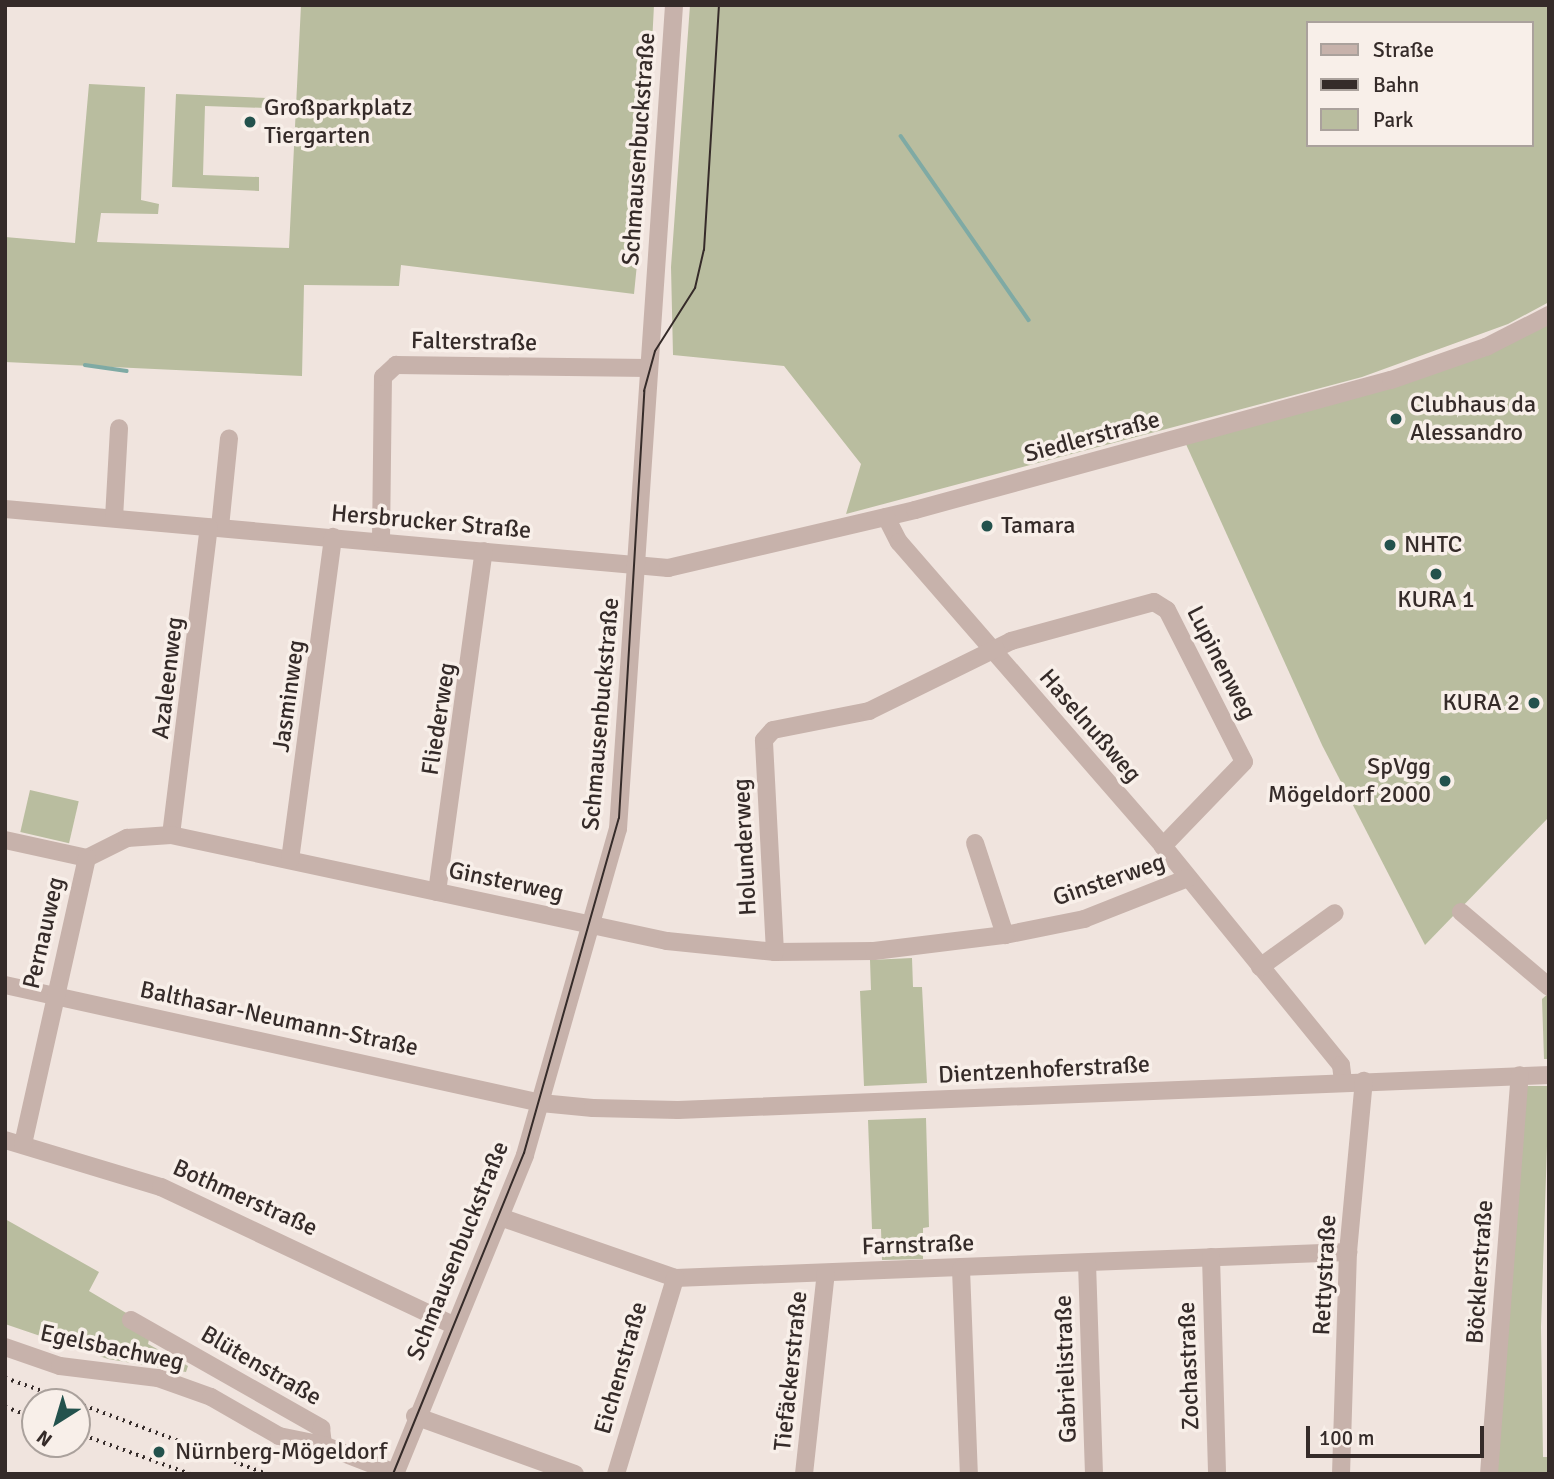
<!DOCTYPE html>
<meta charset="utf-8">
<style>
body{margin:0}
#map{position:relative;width:1554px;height:1479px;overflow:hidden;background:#f0e4de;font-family:Signika,sans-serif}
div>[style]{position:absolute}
.green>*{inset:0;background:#b9bd9f;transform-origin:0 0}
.stream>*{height:3.5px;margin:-1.75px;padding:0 1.75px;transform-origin:1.75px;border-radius:1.75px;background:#7faaa4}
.minor>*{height:18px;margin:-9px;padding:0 9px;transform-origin:9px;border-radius:9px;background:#c7b2ab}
.tram>*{height:2px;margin:-1px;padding:0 1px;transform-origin:1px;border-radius:1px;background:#352b29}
.rail>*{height:3.5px;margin-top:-1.75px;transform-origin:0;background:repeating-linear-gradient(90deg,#352b29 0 2px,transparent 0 7px)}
.dots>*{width:19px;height:19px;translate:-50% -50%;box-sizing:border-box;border:4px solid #f8efe9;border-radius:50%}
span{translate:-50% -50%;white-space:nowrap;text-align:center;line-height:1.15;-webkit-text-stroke:7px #f8efe9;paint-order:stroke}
.poi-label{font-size:24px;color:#352b29}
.left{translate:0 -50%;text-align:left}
.right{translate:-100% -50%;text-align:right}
.street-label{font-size:24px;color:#352b29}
.frame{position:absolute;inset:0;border:7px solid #352b29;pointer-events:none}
.legend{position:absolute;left:1306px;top:21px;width:228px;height:126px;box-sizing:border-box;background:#f8efe9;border:2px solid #aaa19c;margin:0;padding:9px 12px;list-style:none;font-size:21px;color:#352b29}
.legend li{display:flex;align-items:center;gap:14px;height:35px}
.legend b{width:35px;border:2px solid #aaa19c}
.north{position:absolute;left:21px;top:1388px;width:70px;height:70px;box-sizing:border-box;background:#f8efe9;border:2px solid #aaa19c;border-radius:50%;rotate:217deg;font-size:19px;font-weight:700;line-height:28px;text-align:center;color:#352b29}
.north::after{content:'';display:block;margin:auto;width:24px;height:32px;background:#23524d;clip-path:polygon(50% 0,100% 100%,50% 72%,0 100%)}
.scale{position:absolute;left:1306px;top:1426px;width:178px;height:32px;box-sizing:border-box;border:4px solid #352b29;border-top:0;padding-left:9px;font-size:21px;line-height:24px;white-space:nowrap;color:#352b29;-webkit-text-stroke:5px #f8efe9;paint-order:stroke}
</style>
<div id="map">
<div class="green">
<div style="clip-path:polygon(301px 5px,654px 5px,642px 238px,623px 239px,637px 264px,634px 294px,401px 265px,399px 286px,304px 285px,302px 376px,5px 362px,5px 237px,75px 243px,89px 84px,145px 87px,141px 200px,159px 204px,158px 214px,101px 213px,97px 242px,289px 248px)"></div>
<div style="clip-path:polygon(evenodd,690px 5px,1549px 5px,1549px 302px,1508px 324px,1362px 377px,846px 514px,861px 464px,784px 366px,673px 355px,671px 267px,690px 5px,1307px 23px,1531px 23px,1531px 145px,1307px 145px,1307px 23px)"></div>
<div style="clip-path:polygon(176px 94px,267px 98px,266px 108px,205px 106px,203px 175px,259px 177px,259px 191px,172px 187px)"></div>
<div style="clip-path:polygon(1549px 321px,1549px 817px,1425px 945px,1322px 745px,1185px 442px)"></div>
<div style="left:30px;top:790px;width:50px;height:43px;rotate:13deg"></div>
<div style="clip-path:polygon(912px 958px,913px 987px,922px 987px,927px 1083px,864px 1086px,860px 991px,871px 990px,870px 960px)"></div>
<div style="clip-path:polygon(1549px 993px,1549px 1059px,1544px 1059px,1542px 999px)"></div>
<div style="clip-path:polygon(1524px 1086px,1549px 1086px,1541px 1327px,1543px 1457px,1549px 1457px,1549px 1474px,1496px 1474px)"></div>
<div style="clip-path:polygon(926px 1118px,929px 1227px,923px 1228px,923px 1259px,882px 1260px,881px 1229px,872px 1229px,868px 1120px)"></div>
<div style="clip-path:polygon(5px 1219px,99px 1272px,89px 1291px,133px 1317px,150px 1335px,148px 1344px,188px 1366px,186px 1372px,108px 1359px,5px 1324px)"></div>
</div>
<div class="stream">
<div style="left:901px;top:136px;width:224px;rotate:55.2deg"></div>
<div style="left:85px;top:365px;width:42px;rotate:8.1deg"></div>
</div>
<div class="minor">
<div style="left:5px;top:509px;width:666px;rotate:5.09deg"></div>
<div style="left:668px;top:568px;width:254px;rotate:-13.2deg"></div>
<div style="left:915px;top:510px;width:493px;rotate:-15.3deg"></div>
<div style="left:1391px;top:380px;width:101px;rotate:-19.2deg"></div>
<div style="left:1486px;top:347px;width:71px;rotate:-26.9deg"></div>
<div style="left:886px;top:517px;width:28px;rotate:63deg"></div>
<div style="left:899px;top:542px;width:403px;rotate:49deg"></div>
<div style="left:1163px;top:846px;width:282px;rotate:50.9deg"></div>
<div style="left:1341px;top:1065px;width:17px;rotate:83deg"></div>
<div style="left:114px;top:518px;width:90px;rotate:-86.8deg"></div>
<div style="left:220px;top:527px;width:89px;rotate:-84.2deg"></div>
<div style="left:381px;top:539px;width:162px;rotate:-89.3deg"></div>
<div style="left:383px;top:377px;width:18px;rotate:-43deg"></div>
<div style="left:396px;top:365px;width:252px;rotate:0.7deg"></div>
<div style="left:171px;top:835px;width:310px;rotate:-83deg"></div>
<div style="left:5px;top:840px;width:84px;rotate:12.4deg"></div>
<div style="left:87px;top:858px;width:45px;rotate:-26.6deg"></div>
<div style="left:127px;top:838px;width:44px;rotate:-3.9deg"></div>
<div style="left:171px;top:835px;width:507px;rotate:12.06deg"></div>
<div style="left:667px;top:941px;width:109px;rotate:5.8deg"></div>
<div style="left:775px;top:952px;width:99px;rotate:-0.6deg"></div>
<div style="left:874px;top:951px;width:132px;rotate:-7deg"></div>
<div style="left:1005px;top:935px;width:81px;rotate:-11.4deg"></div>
<div style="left:1084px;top:919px;width:112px;rotate:-21.5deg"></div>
<div style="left:975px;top:843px;width:97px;rotate:71.9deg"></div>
<div style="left:290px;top:860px;width:326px;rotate:-82.4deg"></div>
<div style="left:437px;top:892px;width:344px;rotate:-82.2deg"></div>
<div style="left:1461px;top:912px;width:116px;rotate:40.4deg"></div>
<div style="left:775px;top:952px;width:212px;rotate:-93deg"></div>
<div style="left:764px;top:740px;width:13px;rotate:-48deg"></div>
<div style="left:773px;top:730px;width:98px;rotate:-11.2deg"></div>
<div style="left:869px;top:711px;width:158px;rotate:-26.2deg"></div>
<div style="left:1011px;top:641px;width:148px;rotate:-15.3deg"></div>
<div style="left:1154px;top:602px;width:15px;rotate:32deg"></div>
<div style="left:1167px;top:610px;width:170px;rotate:63.1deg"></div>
<div style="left:1244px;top:762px;width:117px;rotate:134deg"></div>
<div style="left:1260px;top:967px;width:92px;rotate:-35.8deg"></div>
<div style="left:5px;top:985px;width:549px;rotate:12.42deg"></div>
<div style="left:541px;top:1103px;width:52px;rotate:5.5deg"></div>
<div style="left:593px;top:1108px;width:85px;rotate:1.3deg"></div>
<div style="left:678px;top:1110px;width:872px;rotate:-2.3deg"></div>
<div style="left:5px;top:1140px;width:163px;rotate:16.8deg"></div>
<div style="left:161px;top:1187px;width:325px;rotate:25.3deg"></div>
<div style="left:23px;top:1144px;width:293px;rotate:-77.4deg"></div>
<div style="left:500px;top:1217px;width:185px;rotate:19.2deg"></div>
<div style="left:675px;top:1278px;width:674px;rotate:-2.21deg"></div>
<div style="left:1211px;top:1257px;width:217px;rotate:88.4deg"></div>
<div style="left:1087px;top:1263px;width:211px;rotate:88.1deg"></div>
<div style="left:961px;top:1269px;width:205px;rotate:87.8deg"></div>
<div style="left:131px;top:1320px;width:219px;rotate:29.6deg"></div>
<div style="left:321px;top:1428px;width:17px;rotate:83deg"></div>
<div style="left:323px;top:1445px;width:77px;rotate:21.3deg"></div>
<div style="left:5px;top:1347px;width:58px;rotate:19.1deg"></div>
<div style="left:60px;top:1366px;width:99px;rotate:7deg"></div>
<div style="left:158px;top:1378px;width:56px;rotate:19.7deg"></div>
<div style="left:211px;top:1397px;width:78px;rotate:29.8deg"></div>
<div style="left:279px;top:1436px;width:45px;rotate:11.6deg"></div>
<div style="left:415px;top:1416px;width:170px;rotate:19.9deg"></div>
<div style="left:395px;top:1474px;width:344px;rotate:-67.8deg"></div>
<div style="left:525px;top:1155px;width:339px;rotate:-74.1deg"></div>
<div style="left:618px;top:829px;width:826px;rotate:-86.11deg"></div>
<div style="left:616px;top:1474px;width:205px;rotate:-73.2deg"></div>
<div style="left:804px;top:1474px;width:202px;rotate:-83.8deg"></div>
<div style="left:1341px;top:1474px;width:222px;rotate:-88.2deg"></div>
<div style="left:1348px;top:1252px;width:172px;rotate:-84.7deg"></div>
<div style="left:1489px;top:1474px;width:400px;rotate:-85.6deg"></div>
</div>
<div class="tram">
<div style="left:393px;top:1474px;width:347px;rotate:-67.8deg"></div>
<div style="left:524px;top:1153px;width:348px;rotate:-74.2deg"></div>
<div style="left:619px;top:818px;width:428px;rotate:-86.6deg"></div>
<div style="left:644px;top:391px;width:41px;rotate:-74.6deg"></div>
<div style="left:655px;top:351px;width:75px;rotate:-57.6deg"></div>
<div style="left:695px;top:288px;width:39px;rotate:-77deg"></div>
<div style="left:704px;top:250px;width:245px;rotate:-86.5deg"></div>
</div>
<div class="rail">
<div style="left:5px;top:1378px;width:73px;rotate:19.2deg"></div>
<div style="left:77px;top:1403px;width:203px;rotate:20.5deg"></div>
<div style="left:5px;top:1407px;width:32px;rotate:20deg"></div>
<div style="left:77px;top:1433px;width:120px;rotate:19.9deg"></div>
</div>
<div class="dots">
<div style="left:250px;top:122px;background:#23524d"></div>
<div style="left:1396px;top:419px;background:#23524d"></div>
<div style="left:987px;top:526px;background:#23524d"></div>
<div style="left:1390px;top:545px;background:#23524d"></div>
<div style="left:1436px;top:574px;background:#23524d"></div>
<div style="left:1534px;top:703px;background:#23524d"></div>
<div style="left:1445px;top:781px;background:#23524d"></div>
<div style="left:159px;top:1452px;background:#23524d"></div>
</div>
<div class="poi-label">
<span class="left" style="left:264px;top:122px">Großparkplatz<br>Tiergarten</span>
<span class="left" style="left:1410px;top:419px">Clubhaus da<br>Alessandro</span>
<span class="left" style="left:1001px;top:526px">Tamara</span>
<span class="left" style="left:1404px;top:545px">NHTC</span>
<span style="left:1436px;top:600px">KURA 1</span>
<span class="right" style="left:1520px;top:703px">KURA 2</span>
<span class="right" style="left:1431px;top:781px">SpVgg<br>Mögeldorf 2000</span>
<span class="left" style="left:175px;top:1452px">Nürnberg-Mögeldorf</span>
</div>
<div class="street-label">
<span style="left:639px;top:149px;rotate:-86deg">Schmausenbuckstraße</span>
<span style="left:474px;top:342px;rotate:1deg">Falterstraße</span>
<span style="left:1092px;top:437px;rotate:-15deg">Siedlerstraße</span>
<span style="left:431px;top:522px;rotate:5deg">Hersbrucker Straße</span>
<span style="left:1221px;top:663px;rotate:63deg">Lupinenweg</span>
<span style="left:168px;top:678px;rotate:-83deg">Azaleenweg</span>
<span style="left:289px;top:696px;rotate:-82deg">Jasminweg</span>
<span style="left:601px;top:714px;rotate:-85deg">Schmausenbuckstraße</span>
<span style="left:439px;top:719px;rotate:-81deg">Fliederweg</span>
<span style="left:1090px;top:726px;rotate:49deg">Haselnußweg</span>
<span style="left:745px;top:847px;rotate:-93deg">Holunderweg</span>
<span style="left:1109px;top:880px;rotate:-19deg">Ginsterweg</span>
<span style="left:506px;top:882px;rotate:12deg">Ginsterweg</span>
<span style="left:44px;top:933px;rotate:-77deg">Pernauweg</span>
<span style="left:279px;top:1019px;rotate:12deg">Balthasar-Neumann-Straße</span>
<span style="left:1044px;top:1070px;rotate:-3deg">Dientzenhoferstraße</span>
<span style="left:245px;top:1198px;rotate:24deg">Bothmerstraße</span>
<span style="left:918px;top:1245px;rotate:-2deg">Farnstraße</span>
<span style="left:458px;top:1251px;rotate:-68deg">Schmausenbuckstraße</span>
<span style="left:1480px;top:1272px;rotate:-86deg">Böcklerstraße</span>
<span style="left:1325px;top:1275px;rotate:-87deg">Rettystraße</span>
<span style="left:112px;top:1348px;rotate:12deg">Egelsbachweg</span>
<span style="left:261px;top:1366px;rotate:30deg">Blütenstraße</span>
<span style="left:1189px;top:1366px;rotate:-92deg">Zochastraße</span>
<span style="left:621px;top:1368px;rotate:-74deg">Eichenstraße</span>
<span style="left:1066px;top:1369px;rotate:-92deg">Gabrielistraße</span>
<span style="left:791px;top:1371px;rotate:-84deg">Tiefäckerstraße</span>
</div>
<div class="frame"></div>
<ul class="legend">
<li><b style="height:9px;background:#c7b2ab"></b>Straße</li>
<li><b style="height:9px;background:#352b29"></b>Bahn</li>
<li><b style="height:19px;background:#b9bd9f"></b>Park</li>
</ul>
<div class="north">N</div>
<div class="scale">100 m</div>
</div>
